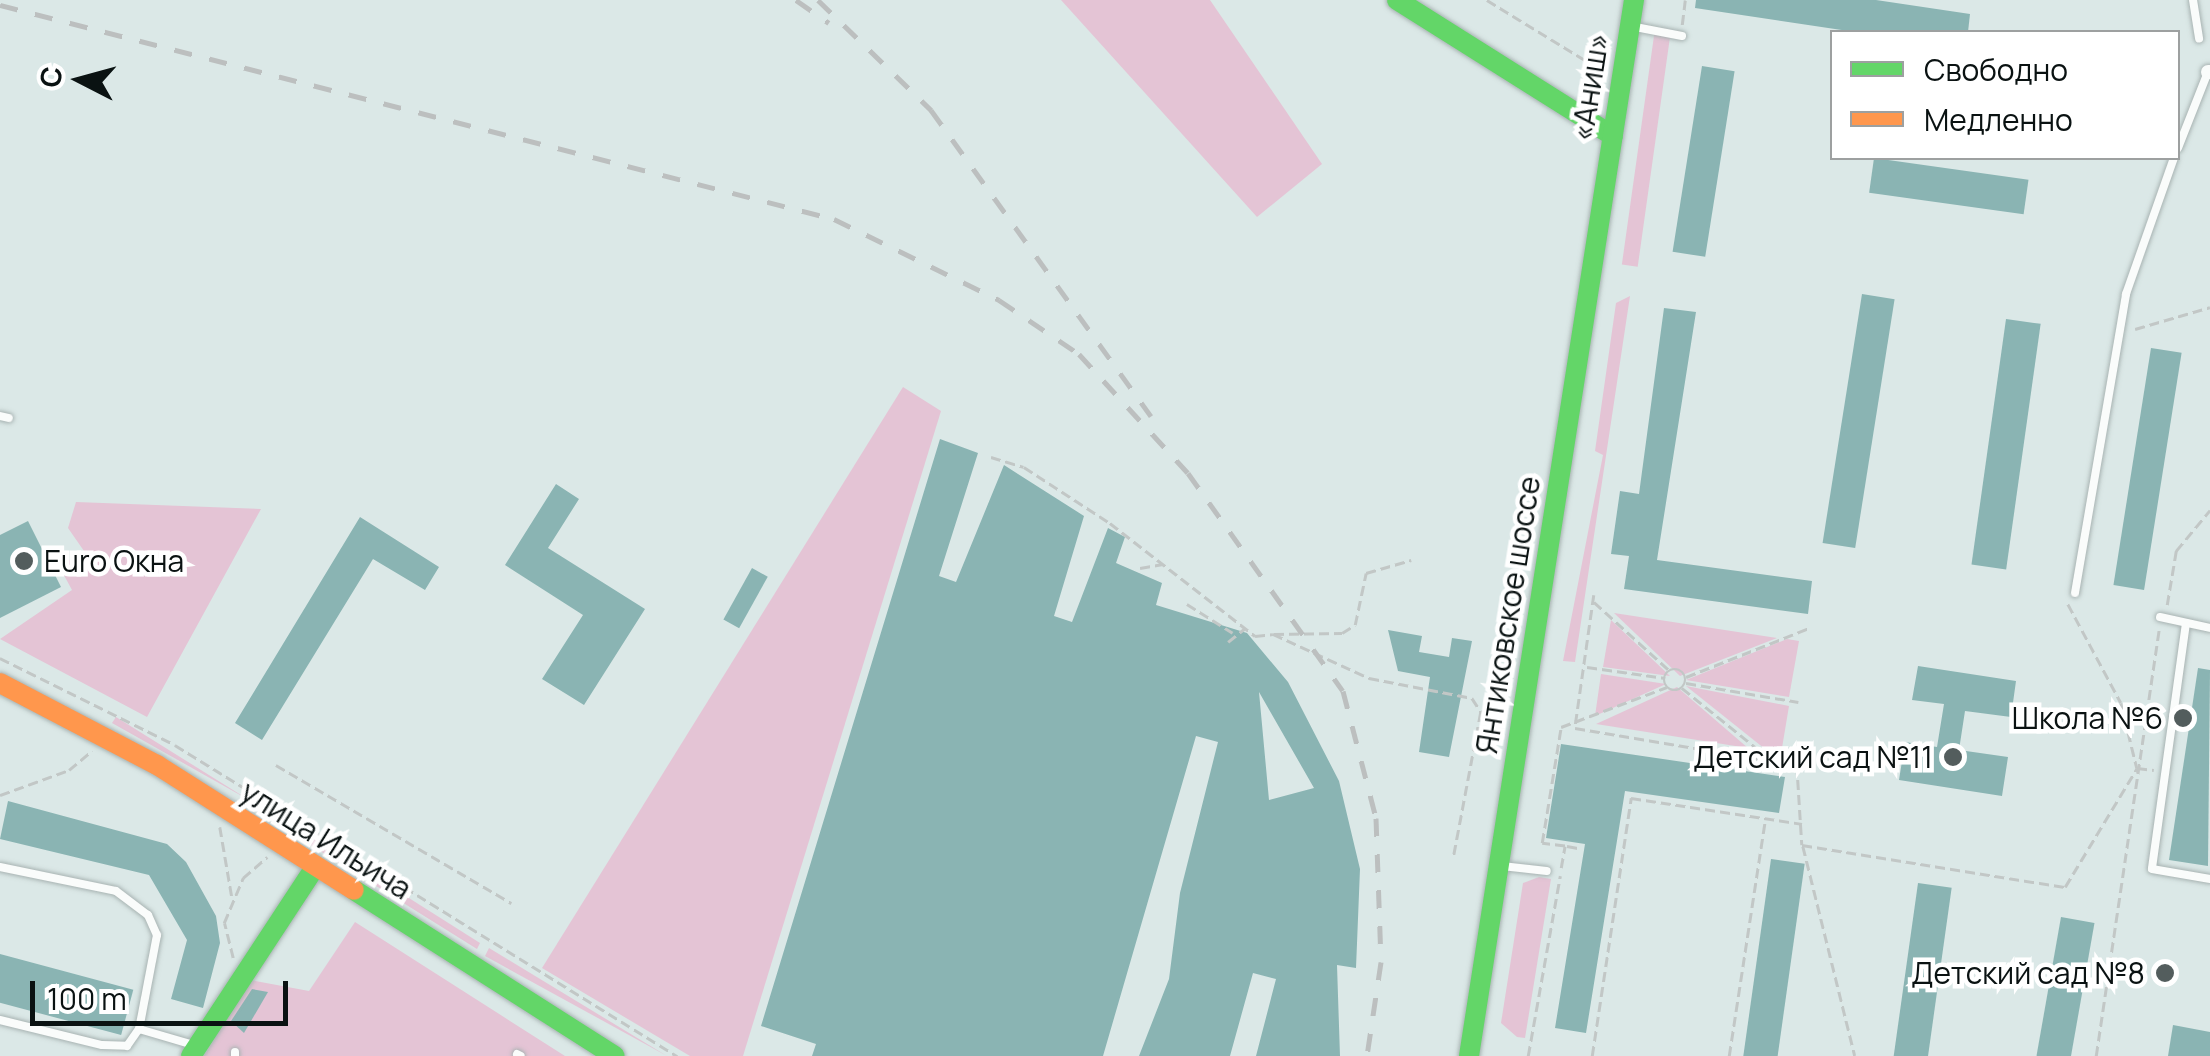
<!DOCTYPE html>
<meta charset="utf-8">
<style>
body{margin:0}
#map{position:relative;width:2210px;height:1056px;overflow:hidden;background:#dbe8e7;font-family:Manrope,sans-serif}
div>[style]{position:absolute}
.green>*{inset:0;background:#e4c4d5;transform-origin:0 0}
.building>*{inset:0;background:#8ab4b3;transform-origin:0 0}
.path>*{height:2.5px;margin-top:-1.25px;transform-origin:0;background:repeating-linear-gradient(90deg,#c2c7c6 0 10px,transparent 0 15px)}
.path>.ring{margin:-1.25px;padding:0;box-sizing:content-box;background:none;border:2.5px solid #c2c7c6;border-radius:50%}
.roads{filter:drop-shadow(0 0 2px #a8b3b2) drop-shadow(0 0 2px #a8b3b2)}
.lane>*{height:8px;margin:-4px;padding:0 4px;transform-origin:4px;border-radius:4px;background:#fafcfb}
.street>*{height:14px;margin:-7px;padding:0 7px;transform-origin:7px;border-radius:7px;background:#fafcfb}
.fast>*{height:20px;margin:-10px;padding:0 10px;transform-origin:10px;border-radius:10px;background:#63d668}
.slow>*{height:20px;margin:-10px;padding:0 10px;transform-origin:10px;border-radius:10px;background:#ff974d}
.rail>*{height:5px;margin-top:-2.5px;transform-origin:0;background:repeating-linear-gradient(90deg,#bcbfbf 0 18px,transparent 0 36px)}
.dots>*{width:28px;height:28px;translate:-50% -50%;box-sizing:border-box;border:5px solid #fff;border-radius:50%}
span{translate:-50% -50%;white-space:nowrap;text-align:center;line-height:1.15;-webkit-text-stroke:9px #fff;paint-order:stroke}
.street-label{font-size:30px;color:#0a1212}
.poi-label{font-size:30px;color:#0a1212}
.left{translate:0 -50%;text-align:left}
.right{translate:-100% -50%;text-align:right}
.legend{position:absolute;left:1830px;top:30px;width:350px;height:130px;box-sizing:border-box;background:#fff;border:2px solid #9da0a0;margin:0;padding:12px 18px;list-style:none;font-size:30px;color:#0a1212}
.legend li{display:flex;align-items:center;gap:20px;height:50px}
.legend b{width:50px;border:2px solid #9da0a0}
.north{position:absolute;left:30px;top:30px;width:100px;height:100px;-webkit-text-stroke:8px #fff;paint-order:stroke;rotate:276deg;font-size:28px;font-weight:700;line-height:40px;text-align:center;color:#0a1212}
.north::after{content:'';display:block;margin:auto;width:35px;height:45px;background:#0a1212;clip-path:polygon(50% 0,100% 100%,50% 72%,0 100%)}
.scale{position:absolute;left:30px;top:981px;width:258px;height:45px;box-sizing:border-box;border:5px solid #0a1212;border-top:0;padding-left:12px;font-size:30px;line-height:35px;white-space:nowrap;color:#0a1212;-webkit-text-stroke:8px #fff;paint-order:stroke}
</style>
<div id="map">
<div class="green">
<div style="clip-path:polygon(1061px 0,1210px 0,1322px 164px,1257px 217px)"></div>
<div style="left:1670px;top:37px;width:232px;height:16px;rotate:98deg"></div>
<div style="clip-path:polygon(1630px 296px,1575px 662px,1563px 661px,1603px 455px,1595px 451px,1616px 303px)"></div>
<div style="clip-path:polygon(903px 387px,941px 411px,743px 1056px,690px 1056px,542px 968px)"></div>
<div style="clip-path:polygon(76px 502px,261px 509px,147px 717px,0 639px,72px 590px,59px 566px,84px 551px,68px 528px)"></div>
<div style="clip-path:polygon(1614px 613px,1777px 638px,1680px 676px)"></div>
<div style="clip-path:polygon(1611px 620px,1670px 676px,1603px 667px)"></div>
<div style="clip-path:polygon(1787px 639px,1799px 641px,1789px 697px,1686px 680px)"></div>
<div style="clip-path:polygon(1601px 674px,1666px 684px,1595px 716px)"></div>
<div style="clip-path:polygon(1686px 686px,1789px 706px,1781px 754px,1765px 749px)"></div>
<div style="clip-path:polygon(1677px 687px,1748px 748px,1596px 724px)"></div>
<div style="clip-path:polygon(116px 717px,249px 800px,112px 723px)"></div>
<div style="clip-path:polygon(292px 824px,480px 943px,477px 949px,288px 831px)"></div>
<div style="clip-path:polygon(1539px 877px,1551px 879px,1525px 1038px,1517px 1037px,1501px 1023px,1523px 883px)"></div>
<div style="clip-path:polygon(355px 922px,565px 1056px,204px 1056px,250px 980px,309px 991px)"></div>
<div style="clip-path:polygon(489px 948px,667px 1056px,485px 956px)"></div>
</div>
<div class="building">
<div style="clip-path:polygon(1696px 0,1876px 0,1970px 14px,1968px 32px,1855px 32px,1695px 8px)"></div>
<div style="left:1702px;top:66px;width:33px;height:188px;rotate:9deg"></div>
<div style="left:1874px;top:158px;width:156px;height:35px;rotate:8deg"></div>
<div style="left:1862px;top:294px;width:33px;height:252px;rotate:9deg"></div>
<div style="clip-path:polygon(1664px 308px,1696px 312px,1657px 560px,1812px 581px,1808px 614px,1624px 589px,1629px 556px,1611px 554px,1620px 491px,1639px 494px)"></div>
<div style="left:2006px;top:319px;width:35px;height:248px;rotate:8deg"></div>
<div style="left:2151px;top:348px;width:31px;height:240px;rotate:9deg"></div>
<div style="clip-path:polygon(evenodd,940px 439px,978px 453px,939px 576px,956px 582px,1004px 465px,1084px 516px,1054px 616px,1072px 622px,1108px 528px,1125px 537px,1116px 563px,1162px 583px,1156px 605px,1247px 633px,1288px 682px,1339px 781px,1360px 869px,1356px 968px,1337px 965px,1340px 1056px,1256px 1056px,1276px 979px,1253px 973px,1230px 1056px,1139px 1056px,1169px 979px,1180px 893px,1218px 742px,1196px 736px,1103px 1056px,812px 1056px,816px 1044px,761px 1026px,940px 439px,1259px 692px,1314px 788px,1269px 800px,1259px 692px)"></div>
<div style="clip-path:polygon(556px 484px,579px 499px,548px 548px,645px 609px,584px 705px,542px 679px,583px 615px,505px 565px)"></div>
<div style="clip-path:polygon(360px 517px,439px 567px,425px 590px,373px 559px,262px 740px,235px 723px)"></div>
<div style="clip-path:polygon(28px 521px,61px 587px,0 618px,0 535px)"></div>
<div style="left:752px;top:568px;width:18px;height:59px;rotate:29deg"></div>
<div style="clip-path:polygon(1388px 630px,1422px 636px,1419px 652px,1449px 657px,1452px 638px,1472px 641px,1449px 757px,1419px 752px,1430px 677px,1398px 671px)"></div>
<div style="clip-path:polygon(1918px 666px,2016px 681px,2011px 717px,1965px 711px,1959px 750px,2008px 757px,2002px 796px,1899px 780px,1905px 742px,1937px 747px,1944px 704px,1912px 700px)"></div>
<div style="clip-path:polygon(2198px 668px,2210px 670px,2208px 866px,2169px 860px)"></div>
<div style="clip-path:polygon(1561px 744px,1785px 777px,1779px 813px,1625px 791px,1586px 1033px,1555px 1028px,1585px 844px,1546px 838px)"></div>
<div style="clip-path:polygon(8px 801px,167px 844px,186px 862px,216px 916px,220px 943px,203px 1008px,171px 999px,187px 940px,149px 875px,0 839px)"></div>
<div style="left:1771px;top:859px;width:34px;height:199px;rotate:8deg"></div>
<div style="left:1918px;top:883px;width:34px;height:175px;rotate:8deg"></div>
<div style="left:2061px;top:917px;width:34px;height:141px;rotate:10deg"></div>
<div style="left:0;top:954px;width:138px;height:47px;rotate:15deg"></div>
<div style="clip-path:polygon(252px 989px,268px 992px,244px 1033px,231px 1021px)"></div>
<div style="clip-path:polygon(2173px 1025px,2210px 1032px,2210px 1056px,2168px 1056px)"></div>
</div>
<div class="path">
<div style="left:1487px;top:0;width:136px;rotate:31.5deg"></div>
<div style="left:1682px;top:25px;width:25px;rotate:-83deg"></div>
<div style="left:2135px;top:329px;width:78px;rotate:-16.3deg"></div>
<div style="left:991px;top:457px;width:34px;rotate:17deg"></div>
<div style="left:1024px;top:467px;width:103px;rotate:33.1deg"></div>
<div style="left:1110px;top:523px;width:184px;rotate:37.9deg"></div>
<div style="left:1255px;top:636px;width:18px;rotate:-6deg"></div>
<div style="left:1273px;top:634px;width:106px;rotate:24.6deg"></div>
<div style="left:1369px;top:678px;width:105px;rotate:11deg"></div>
<div style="left:1472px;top:698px;width:17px;rotate:57deg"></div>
<div style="left:1481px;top:712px;width:146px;rotate:100.7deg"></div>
<div style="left:1140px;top:568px;width:22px;rotate:-10deg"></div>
<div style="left:1594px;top:595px;width:134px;rotate:98.1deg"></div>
<div style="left:1575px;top:728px;width:225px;rotate:9.5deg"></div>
<div style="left:1797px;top:765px;width:80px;rotate:86.4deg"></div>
<div style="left:1802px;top:845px;width:266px;rotate:9.1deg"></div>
<div style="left:2065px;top:887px;width:139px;rotate:-58.8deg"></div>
<div style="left:1594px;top:602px;width:103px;rotate:42.2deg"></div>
<div style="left:1187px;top:604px;width:54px;rotate:32.2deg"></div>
<div style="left:2068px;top:604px;width:112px;rotate:61.8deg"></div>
<div style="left:2121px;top:703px;width:67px;rotate:76.2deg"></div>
<div style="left:2137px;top:768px;width:17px;rotate:7deg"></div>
<div style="left:2167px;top:605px;width:55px;rotate:-80.5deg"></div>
<div style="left:2176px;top:551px;width:53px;rotate:-50.3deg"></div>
<div style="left:1274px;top:634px;width:68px;rotate:-0.8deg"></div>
<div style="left:1342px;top:633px;width:15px;rotate:-32deg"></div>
<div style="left:1355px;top:625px;width:53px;rotate:-78.1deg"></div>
<div style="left:1366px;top:573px;width:47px;rotate:-16.1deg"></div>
<div style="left:1228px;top:642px;width:21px;rotate:-39deg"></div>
<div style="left:0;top:658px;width:195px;rotate:26.4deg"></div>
<div style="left:175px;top:745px;width:591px;rotate:31.78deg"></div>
<div style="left:1587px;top:667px;width:79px;rotate:8deg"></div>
<div class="ring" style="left:1664px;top:669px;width:19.5px;height:19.5px"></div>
<div style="left:1686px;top:677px;width:132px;rotate:-21.7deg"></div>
<div style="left:1686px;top:683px;width:114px;rotate:9.6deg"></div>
<div style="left:1682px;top:688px;width:113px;rotate:38.9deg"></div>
<div style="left:276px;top:765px;width:273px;rotate:30.4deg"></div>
<div style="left:0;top:795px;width:73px;rotate:-19.9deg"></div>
<div style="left:69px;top:770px;width:30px;rotate:-40deg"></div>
<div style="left:220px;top:827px;width:71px;rotate:80.3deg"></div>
<div style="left:1567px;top:846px;width:11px;rotate:10deg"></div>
<div style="left:1803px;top:846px;width:216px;rotate:76.1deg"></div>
<div style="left:1561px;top:868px;width:22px;rotate:-80deg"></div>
<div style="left:1565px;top:846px;width:23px;rotate:-173deg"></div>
<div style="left:1542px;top:843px;width:118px;rotate:-80.7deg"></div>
<div style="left:1561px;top:727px;width:113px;rotate:-20.7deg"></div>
<div style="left:233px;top:958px;width:36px;rotate:-104deg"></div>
<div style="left:224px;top:923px;width:49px;rotate:-67.1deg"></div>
<div style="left:243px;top:878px;width:32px;rotate:-41deg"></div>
<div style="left:1528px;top:1056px;width:183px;rotate:-79.9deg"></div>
<div style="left:1592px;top:1056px;width:261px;rotate:-81.4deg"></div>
<div style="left:1631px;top:798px;width:173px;rotate:8.6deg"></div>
<div style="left:1729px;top:1056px;width:239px;rotate:-81.3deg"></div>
<div style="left:2096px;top:1056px;width:430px;rotate:-81.6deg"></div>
</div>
<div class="roads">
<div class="lane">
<div style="left:2193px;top:0;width:39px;rotate:81deg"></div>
<div style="left:1630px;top:26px;width:53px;rotate:10.9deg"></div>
<div style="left:2178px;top:148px;width:82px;rotate:-68.5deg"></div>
<div style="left:0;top:416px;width:9px;rotate:13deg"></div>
<div style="left:2075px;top:593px;width:303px;rotate:-80.3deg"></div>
<div style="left:2126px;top:294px;width:144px;rotate:-70.6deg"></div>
<div style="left:2160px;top:617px;width:51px;rotate:12.4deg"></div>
<div style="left:2186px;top:623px;width:248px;rotate:97.9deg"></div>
<div style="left:2152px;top:869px;width:59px;rotate:9.8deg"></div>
<div style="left:1502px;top:866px;width:45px;rotate:6.3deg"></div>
<div style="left:0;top:867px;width:118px;rotate:11.7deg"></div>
<div style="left:116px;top:891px;width:40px;rotate:37deg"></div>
<div style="left:148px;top:915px;width:22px;rotate:66deg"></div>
<div style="left:157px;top:935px;width:96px;rotate:100.8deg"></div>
<div style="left:0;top:1020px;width:105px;rotate:13.8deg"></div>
<div style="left:102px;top:1045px;width:25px;rotate:2deg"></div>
<div style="left:127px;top:1046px;width:21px;rotate:-55deg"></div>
<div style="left:139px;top:1029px;width:60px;rotate:16.3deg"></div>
<div style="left:517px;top:1054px;width:4px;rotate:27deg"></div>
<div style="left:235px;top:1056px;width:4px;rotate:-90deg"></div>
</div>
<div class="street">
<div style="left:2208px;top:72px;width:2px"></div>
</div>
<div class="fast">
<div style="left:1397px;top:0;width:255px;rotate:32.2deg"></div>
<div style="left:354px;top:890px;width:309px;rotate:32.5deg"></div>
<div style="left:191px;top:1056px;width:222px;rotate:-56.7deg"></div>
<div style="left:1469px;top:1056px;width:1069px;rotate:-81.12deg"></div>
</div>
<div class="slow">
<div style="left:0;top:683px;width:177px;rotate:27.6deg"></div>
<div style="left:157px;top:765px;width:233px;rotate:32.4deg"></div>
</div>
</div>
<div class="rail">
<div style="left:796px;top:0;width:40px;rotate:34.9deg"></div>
<div style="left:818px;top:0;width:158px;rotate:44.2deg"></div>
<div style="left:931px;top:110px;width:377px;rotate:54.3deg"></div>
<div style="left:0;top:5px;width:861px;rotate:14.39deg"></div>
<div style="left:834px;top:219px;width:184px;rotate:26.1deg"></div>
<div style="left:999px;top:300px;width:97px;rotate:34deg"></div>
<div style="left:1079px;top:354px;width:161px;rotate:47.5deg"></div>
<div style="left:1188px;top:473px;width:267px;rotate:54.6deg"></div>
<div style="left:1343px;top:691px;width:131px;rotate:75.4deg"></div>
<div style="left:1376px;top:818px;width:144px;rotate:88deg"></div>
<div style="left:1381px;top:962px;width:95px;rotate:98.5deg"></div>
</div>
<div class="dots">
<div style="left:24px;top:561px;background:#535d5d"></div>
<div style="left:2183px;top:718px;background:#535d5d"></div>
<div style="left:1953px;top:757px;background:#535d5d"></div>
<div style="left:2165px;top:973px;background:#535d5d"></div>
</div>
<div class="street-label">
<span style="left:1590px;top:87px;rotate:-81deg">«Аниш»</span>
<span style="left:1508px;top:615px;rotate:-81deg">Янтиковское шоссе</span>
<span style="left:326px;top:840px;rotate:32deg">улица Ильича</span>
</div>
<div class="poi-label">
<span class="left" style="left:44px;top:561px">Euro Окна</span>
<span class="right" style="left:2163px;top:718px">Школа №6</span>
<span class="right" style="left:1933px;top:757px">Детский сад №11</span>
<span class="right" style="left:2145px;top:973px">Детский сад №8</span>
</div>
<ul class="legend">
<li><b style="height:12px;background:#63d668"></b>Свободно</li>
<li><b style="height:12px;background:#ff974d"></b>Медленно</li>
</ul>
<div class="north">С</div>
<div class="scale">100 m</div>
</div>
